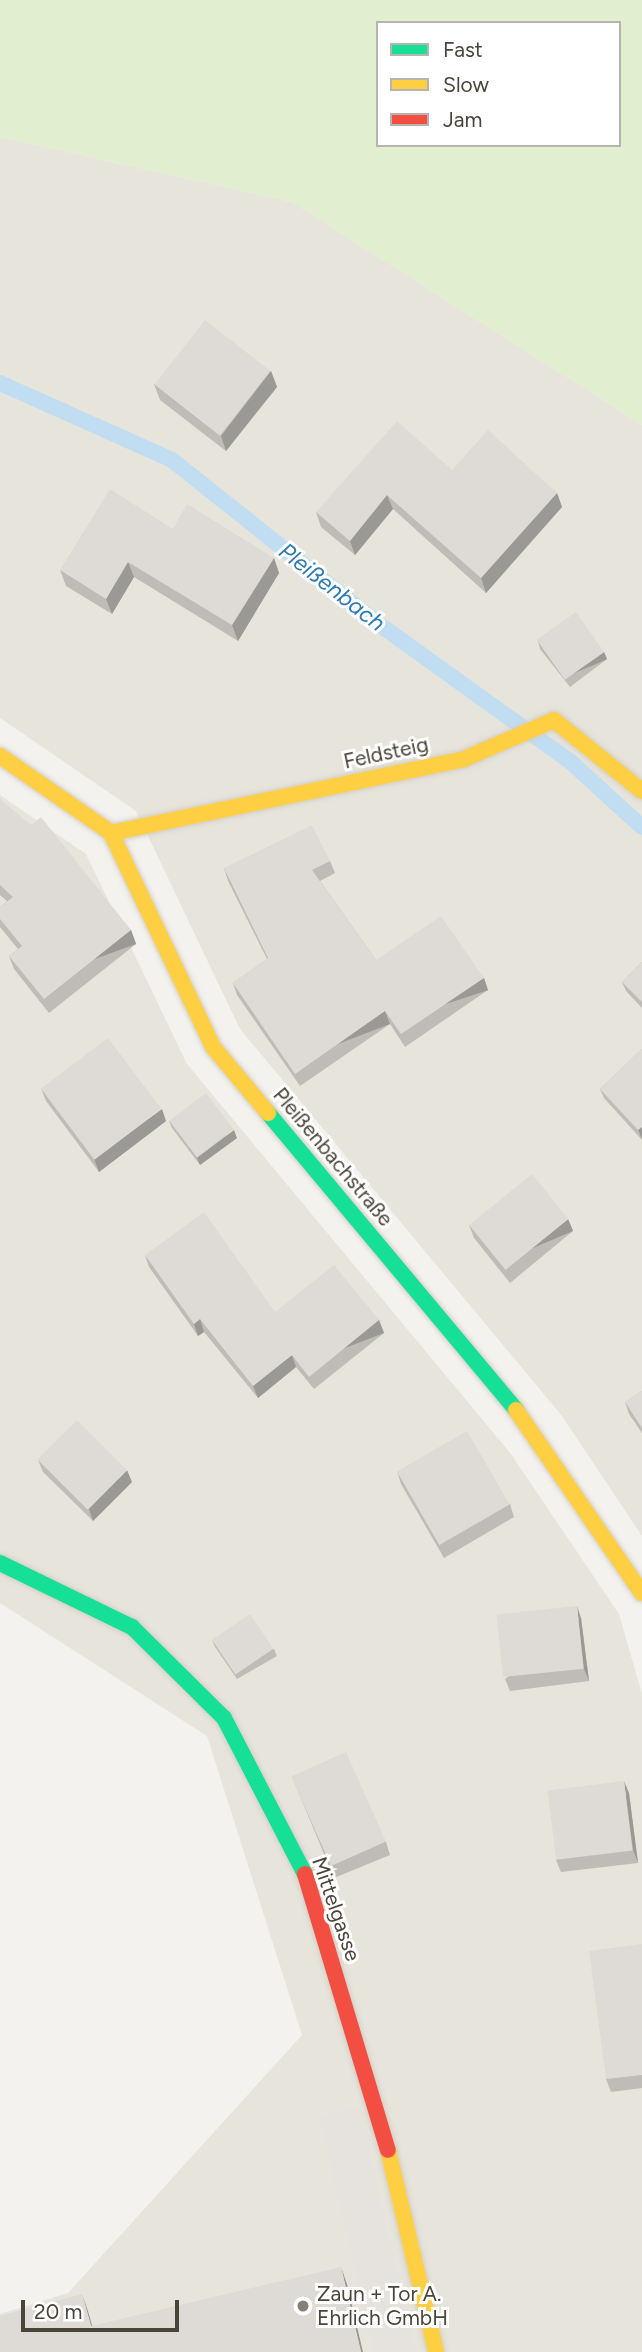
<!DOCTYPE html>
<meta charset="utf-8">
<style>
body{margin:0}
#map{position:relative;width:642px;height:2352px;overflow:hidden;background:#f4f2ee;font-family:Figtree,sans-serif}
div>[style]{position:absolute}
.residential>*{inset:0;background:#e7e4dc}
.green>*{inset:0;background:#e1eecf}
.parking>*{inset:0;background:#e6e3df;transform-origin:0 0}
.stream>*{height:16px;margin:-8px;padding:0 8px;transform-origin:8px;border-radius:8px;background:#c0ddf1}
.roads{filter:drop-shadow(0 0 2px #d3cfc5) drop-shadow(0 0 2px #d3cfc5)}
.fast>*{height:16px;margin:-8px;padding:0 8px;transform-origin:8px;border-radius:8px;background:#16e098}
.slow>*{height:16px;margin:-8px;padding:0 8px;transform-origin:8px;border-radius:8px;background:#ffcf43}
.jam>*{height:16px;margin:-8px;padding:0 8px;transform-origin:8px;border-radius:8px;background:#f24e42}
.wall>*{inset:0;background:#bfbcb8}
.shaded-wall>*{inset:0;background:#9b9996;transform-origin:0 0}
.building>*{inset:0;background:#dedbd6;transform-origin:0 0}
.dots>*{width:19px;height:19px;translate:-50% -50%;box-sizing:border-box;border:4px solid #fff;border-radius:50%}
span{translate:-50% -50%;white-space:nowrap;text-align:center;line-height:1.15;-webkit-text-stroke:6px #fff;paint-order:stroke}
.street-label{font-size:21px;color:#4b4439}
.poi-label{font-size:21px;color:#4b4439}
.left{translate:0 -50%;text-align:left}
.water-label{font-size:23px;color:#2e7ab2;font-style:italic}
.legend{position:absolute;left:376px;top:21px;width:245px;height:126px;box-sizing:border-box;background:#fff;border:2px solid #b7b4b0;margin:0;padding:9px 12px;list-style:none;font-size:21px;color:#4b4439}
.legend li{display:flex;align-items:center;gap:14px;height:35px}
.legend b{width:35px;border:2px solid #b7b4b0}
.scale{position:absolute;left:21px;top:2300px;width:158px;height:32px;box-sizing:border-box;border:4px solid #4b4439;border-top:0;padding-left:9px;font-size:21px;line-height:24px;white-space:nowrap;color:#4b4439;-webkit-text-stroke:5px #fff;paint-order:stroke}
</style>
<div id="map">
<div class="residential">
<div style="clip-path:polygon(0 137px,292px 202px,642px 425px,642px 1536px,562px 1416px,240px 1029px,136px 811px,0 718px)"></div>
<div style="clip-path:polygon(0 795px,86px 854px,187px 1064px,511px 1454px,619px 1614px,642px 1694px,642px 2352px,0 2352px,0 2314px,68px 2293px,302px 2035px,207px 1736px,0 1603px)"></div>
</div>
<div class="green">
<div style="clip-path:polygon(evenodd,0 0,642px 0,642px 425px,292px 202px,0 137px,0 0,378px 23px,619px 23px,619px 145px,378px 145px,378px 23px)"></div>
</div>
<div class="parking">
<div style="left:359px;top:2107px;width:252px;height:41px;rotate:77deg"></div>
</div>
<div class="stream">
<div style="left:0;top:383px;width:188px;rotate:24.1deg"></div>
<div style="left:172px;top:460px;width:260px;rotate:38.5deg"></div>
<div style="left:376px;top:622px;width:240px;rotate:35.7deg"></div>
<div style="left:571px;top:762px;width:96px;rotate:42.5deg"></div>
</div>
<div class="roads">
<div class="fast">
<div style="left:268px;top:1113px;width:387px;rotate:50.1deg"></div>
<div style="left:0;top:1563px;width:147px;rotate:25.9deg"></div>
<div style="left:132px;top:1627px;width:129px;rotate:44.7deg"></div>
<div style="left:224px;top:1718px;width:176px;rotate:62.6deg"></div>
</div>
<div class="slow">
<div style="left:0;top:756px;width:135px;rotate:34.7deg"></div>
<div style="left:111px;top:833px;width:237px;rotate:64.5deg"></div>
<div style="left:213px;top:1047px;width:86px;rotate:50.2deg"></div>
<div style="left:111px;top:833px;width:361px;rotate:-11.8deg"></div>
<div style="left:464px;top:759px;width:98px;rotate:-23.4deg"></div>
<div style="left:554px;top:720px;width:113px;rotate:38.9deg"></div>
<div style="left:516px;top:1410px;width:222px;rotate:55.5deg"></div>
<div style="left:388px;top:2150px;width:208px;rotate:76.6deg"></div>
</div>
<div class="jam">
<div style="left:305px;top:1874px;width:288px;rotate:73.3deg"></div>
</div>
</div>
<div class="wall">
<div style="clip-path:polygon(271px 371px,277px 387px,226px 451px,160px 400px,154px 384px)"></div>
<div style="clip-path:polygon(452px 470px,557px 493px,562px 507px,486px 593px,393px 509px,355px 555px,321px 527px,316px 512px)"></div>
<div style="clip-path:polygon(173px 529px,274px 558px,279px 573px,238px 641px,134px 577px,112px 614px,66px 586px,60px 570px)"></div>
<div style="clip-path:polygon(538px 641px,604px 652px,607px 659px,570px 687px,540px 649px)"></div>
<div style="clip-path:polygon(0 799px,131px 930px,136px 944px,49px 1013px,14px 969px,9px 956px,18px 949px,0 927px,0 907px,7px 901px,0 895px)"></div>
<div style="clip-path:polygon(330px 861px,335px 873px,320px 881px,376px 960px,484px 978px,488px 990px,405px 1047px,390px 1024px,300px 1086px,237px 995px,233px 983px,267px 959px,228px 881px,224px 868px)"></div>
<div style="clip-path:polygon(642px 962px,642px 1008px,626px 991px,622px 982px)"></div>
<div style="clip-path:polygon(642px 1049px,642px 1140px,604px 1098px,600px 1089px)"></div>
<div style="clip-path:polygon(41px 1088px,166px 1121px,99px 1172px,46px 1101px)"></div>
<div style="clip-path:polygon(169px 1121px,237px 1138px,200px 1165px,172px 1128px)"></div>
<div style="clip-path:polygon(568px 1219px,573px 1231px,510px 1283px,474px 1238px,469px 1225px)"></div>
<div style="clip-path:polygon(145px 1255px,275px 1312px,379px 1320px,384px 1333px,314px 1389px,296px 1367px,258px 1398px,204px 1332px,198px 1336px,149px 1267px)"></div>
<div style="clip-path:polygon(642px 1391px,642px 1433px,629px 1414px,625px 1402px)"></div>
<div style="clip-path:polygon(38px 1460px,132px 1482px,93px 1521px,43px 1472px)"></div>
<div style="clip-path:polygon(397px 1471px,510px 1504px,514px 1517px,444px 1558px,401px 1484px)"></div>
<div style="clip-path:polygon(581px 1618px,589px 1681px,510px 1691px,505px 1679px)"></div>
<div style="clip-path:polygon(212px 1640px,274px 1649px,277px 1656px,237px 1679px,215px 1647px)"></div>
<div style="clip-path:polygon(292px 1777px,386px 1842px,390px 1855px,334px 1878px)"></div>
<div style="clip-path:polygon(629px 1793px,638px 1863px,561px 1872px,556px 1860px)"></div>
<div style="clip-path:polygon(642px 1944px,642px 2088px,611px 2092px,606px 2079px)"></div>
</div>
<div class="shaded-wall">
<div style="clip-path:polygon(271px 371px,277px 387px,226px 451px,221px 436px)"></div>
<div style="clip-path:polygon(557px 493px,562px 507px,486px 593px,481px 578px)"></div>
<div style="clip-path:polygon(387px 495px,393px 509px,355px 555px,350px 541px)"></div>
<div style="clip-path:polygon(274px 558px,279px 573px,238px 641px,232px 625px)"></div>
<div style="clip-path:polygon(128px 562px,134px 577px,112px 614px,106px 599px)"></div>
<div style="left:604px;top:652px;width:8px;height:46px;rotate:67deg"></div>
<div style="left:131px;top:930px;width:15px;height:111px;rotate:70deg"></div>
<div style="left:484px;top:978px;width:13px;height:100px;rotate:72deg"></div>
<div style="left:385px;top:1011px;width:14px;height:110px;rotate:69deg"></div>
<div style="clip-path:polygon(162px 1109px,166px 1121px,99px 1172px,94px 1159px)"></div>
<div style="clip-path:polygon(642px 1127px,642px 1139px,638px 1130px)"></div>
<div style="clip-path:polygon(234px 1130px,237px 1138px,200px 1165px,197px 1158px)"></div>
<div style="left:568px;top:1219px;width:13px;height:80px;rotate:67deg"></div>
<div style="clip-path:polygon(200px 1319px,204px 1332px,198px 1336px,194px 1324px)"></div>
<div style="left:379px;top:1320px;width:14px;height:90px;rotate:69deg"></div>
<div style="clip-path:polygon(292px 1355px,296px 1367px,258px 1398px,253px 1386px)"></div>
<div style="clip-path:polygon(127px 1470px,132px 1482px,93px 1521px,89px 1509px)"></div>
<div style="clip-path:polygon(577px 1606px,581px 1618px,589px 1681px,584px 1669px)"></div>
<div style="clip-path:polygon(624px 1781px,629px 1793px,638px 1863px,633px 1850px)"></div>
<div style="clip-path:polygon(341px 2267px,347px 2284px,363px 2352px,361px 2352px)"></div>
<div style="clip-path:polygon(82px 2294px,88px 2311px,97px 2343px,91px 2326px)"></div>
</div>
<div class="building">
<div style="left:205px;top:320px;width:83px;height:82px;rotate:38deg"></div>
<div style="clip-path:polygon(397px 421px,452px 470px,488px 430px,557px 493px,481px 578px,387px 495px,350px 541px,316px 512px)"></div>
<div style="clip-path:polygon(110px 489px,173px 529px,187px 504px,274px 558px,232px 625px,128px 562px,106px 599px,60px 570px)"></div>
<div style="left:576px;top:612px;width:49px;height:48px;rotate:55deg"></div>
<div style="clip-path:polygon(0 799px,31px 825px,41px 817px,131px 930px,44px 999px,9px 956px,22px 946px,0 919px,0 907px,13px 897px,0 885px)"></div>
<div style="clip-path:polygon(312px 825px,330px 861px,312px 870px,376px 960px,441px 916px,484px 978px,401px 1034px,385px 1011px,295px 1074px,233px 983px,268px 958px,224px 868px)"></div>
<div style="clip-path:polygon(642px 962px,642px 1002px,622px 982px)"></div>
<div style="left:108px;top:1038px;width:89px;height:84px;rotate:53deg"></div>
<div style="clip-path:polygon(642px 1049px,642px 1127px,638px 1130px,600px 1089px)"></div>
<div style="left:206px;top:1093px;width:46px;height:46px;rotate:53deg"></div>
<div style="left:532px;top:1174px;width:58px;height:81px;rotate:51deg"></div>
<div style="clip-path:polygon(204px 1212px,275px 1312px,334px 1265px,379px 1320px,309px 1377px,292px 1355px,253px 1386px,200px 1319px,194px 1324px,145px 1255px)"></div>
<div style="clip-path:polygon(642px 1391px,642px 1428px,625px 1402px)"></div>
<div style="left:77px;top:1420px;width:71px;height:56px;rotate:45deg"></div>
<div style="left:467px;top:1431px;width:85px;height:81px;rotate:60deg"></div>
<div style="left:577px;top:1606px;width:63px;height:81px;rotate:84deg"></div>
<div style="left:250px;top:1614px;width:42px;height:46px;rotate:56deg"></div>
<div style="left:346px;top:1752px;width:98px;height:60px;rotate:66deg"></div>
<div style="left:624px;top:1781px;width:70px;height:77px;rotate:83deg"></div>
<div style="clip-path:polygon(642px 1944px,642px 2075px,606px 2079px,589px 1951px)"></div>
<div style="clip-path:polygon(341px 2267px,361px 2352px,0 2352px,0 2316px,82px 2294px,91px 2326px)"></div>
</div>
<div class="dots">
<div style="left:303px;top:2306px;background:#868178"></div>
</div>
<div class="street-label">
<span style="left:386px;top:753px;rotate:-12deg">Feldsteig</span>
<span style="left:333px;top:1157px;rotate:50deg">Pleißenbachstraße</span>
<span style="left:336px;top:1909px;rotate:71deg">Mittelgasse</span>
</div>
<div class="poi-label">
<span class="left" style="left:317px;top:2306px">Zaun + Tor A.<br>Ehrlich GmbH</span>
</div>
<div class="water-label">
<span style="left:332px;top:587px;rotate:38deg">Pleißenbach</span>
</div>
<ul class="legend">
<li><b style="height:9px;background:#16e098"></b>Fast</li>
<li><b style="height:9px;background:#ffcf43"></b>Slow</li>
<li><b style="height:9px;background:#f24e42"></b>Jam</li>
</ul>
<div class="scale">20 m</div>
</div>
